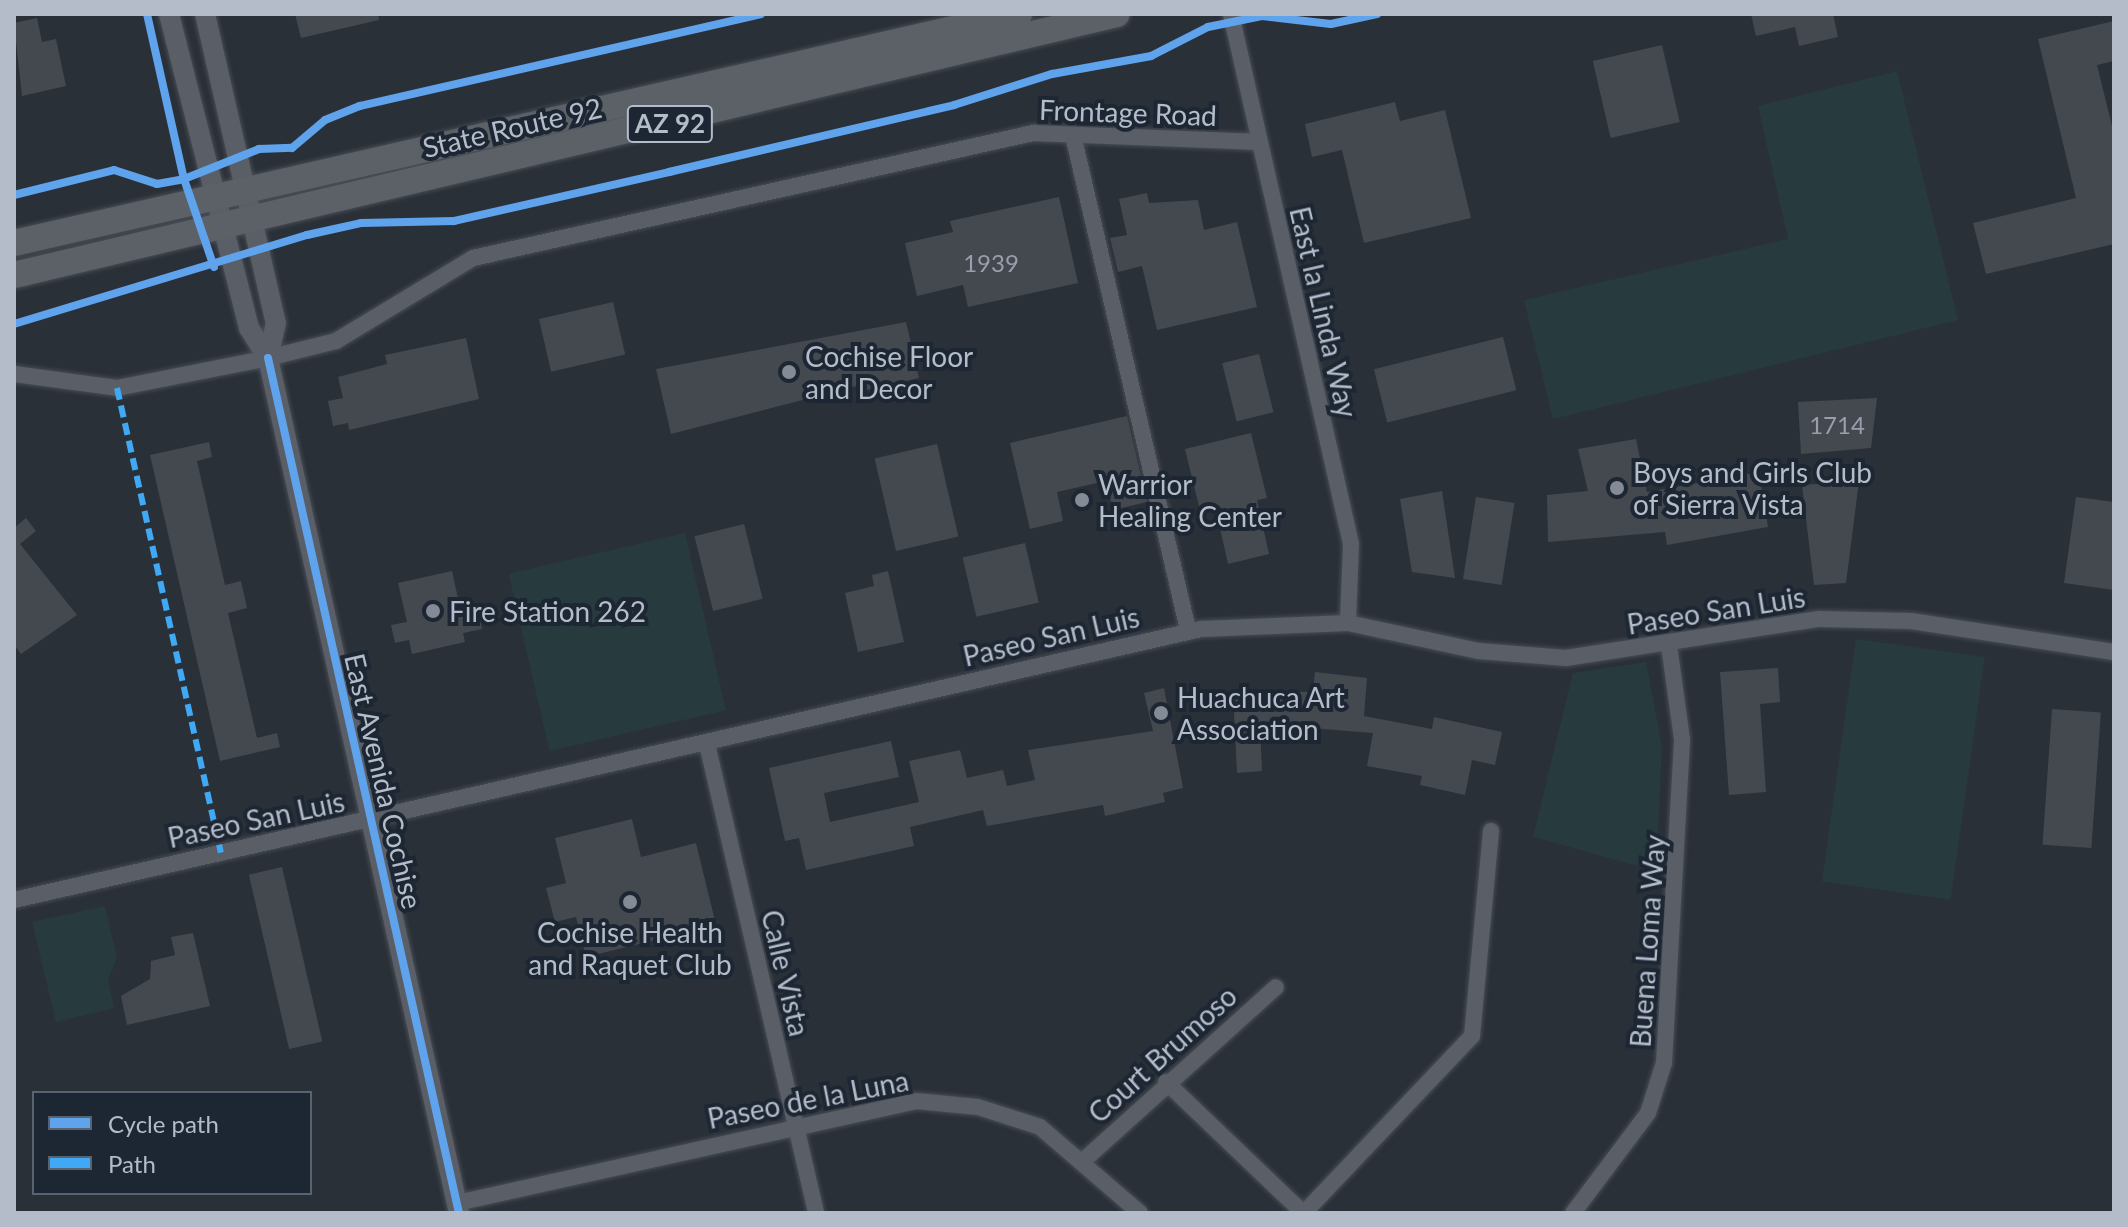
<!DOCTYPE html>
<style>
body{margin:0}
#map{position:relative;width:2128px;height:1227px;overflow:hidden;background:#2a3038;font-family:Lato,sans-serif}
div>[style]{position:absolute}
.green>*{inset:0;background:#273a3e;transform-origin:0 0}
.building>*{inset:0;background:#444950;transform-origin:0 0}
.roads{filter:drop-shadow(0 0 2px #484c53) drop-shadow(0 0 2px #484c53)}
.minor>*{height:16px;margin:-8px;padding:0 8px;transform-origin:8px;border-radius:8px;background:#5a5e66}
.tertiary>*{height:20px;margin:-10px;padding:0 10px;transform-origin:10px;border-radius:10px;background:#5a5e66}
.primary>*{height:26px;margin:-13px;padding:0 13px;transform-origin:13px;border-radius:13px;background:#5c6168}
.quiet>*{height:6px;margin-top:-3px;transform-origin:0;background:repeating-linear-gradient(90deg,#3fa9f5 0 12px,transparent 0 18px)}
.cycleway>*{height:8px;margin:-4px;padding:0 4px;transform-origin:4px;border-radius:4px;background:#60a3ed}
.dots>*{width:22px;height:22px;translate:-50% -50%;box-sizing:border-box;border:4px solid #1d2633;border-radius:50%}
span{translate:-50% -50%;white-space:nowrap;text-align:center;line-height:1.15;-webkit-text-stroke:8px #1d2633;paint-order:stroke}
.number-label{font-size:24px;color:#989fab}
.number-label span{-webkit-text-stroke-width:0}
.shield-label span{padding:2px 6px;background:#1d2633;border:2px solid;border-radius:6px;-webkit-text-stroke-width:0}
.shield-label{font-size:26px;color:#b4bcc9;font-weight:700}
.street-label{font-size:28px;color:#b4bcc9}
.poi-label{font-size:28px;color:#b4bcc9}
.left{translate:0 -50%;text-align:left}
.frame{position:absolute;inset:0;border:16px solid #b4bcc9;pointer-events:none}
.legend{position:absolute;left:32px;top:1091px;width:280px;height:104px;box-sizing:border-box;background:#1d2633;border:2px solid #59626f;margin:0;padding:10px 14px;list-style:none;font-size:24px;color:#b4bcc9}
.legend li{display:flex;align-items:center;gap:16px;height:40px}
.legend b{width:40px;border:2px solid #59626f}
</style>
<div id="map">
<div class="green">
<div style="clip-path:polygon(1897px 71px,1958px 320px,1553px 419px,1524px 300px,1788px 239px,1758px 106px)"></div>
<div style="left:685px;top:533px;width:182px;height:181px;rotate:77deg"></div>
<div style="left:1856px;top:639px;width:130px;height:245px;rotate:8deg"></div>
<div style="clip-path:polygon(1646px 662px,1662px 746px,1656px 871px,1533px 837px,1573px 673px)"></div>
<div style="clip-path:polygon(105px 906px,117px 958px,108px 980px,114px 1008px,56px 1022px,32px 922px)"></div>
</div>
<div class="building">
<div style="clip-path:polygon(295px 14px,378px 14px,379px 20px,301px 38px)"></div>
<div style="clip-path:polygon(1751px 14px,1833px 14px,1838px 37px,1799px 46px,1795px 27px,1756px 36px)"></div>
<div style="clip-path:polygon(37px 18px,42px 42px,56px 39px,66px 86px,22px 96px,14px 23px)"></div>
<div style="clip-path:polygon(2114px 21px,2114px 61px,2097px 65px,2114px 134px,2114px 244px,1986px 274px,1973px 223px,2076px 198px,2038px 39px)"></div>
<div style="left:1662px;top:45px;width:79px;height:71px;rotate:77deg"></div>
<div style="clip-path:polygon(1395px 102px,1400px 121px,1445px 110px,1471px 218px,1364px 243px,1342px 150px,1312px 157px,1305px 124px)"></div>
<div style="clip-path:polygon(1147px 193px,1149px 203px,1198px 200px,1204px 230px,1237px 222px,1257px 307px,1157px 330px,1142px 266px,1118px 272px,1110px 238px,1127px 235px,1119px 199px)"></div>
<div style="clip-path:polygon(1059px 197px,1078px 283px,968px 307px,963px 285px,917px 296px,905px 243px,953px 232px,950px 221px)"></div>
<div style="left:613px;top:302px;width:54px;height:76px;rotate:77deg"></div>
<div style="clip-path:polygon(906px 322px,919px 378px,866px 390px,864px 384px,671px 434px,656px 369px)"></div>
<div style="left:1503px;top:337px;width:55px;height:133px;rotate:76deg"></div>
<div style="clip-path:polygon(466px 338px,479px 399px,349px 430px,348px 423px,333px 426px,328px 401px,343px 398px,338px 377px,387px 364px,385px 355px)"></div>
<div style="left:1259px;top:354px;width:60px;height:38px;rotate:76deg"></div>
<div style="clip-path:polygon(1877px 398px,1871px 448px,1801px 454px,1798px 402px)"></div>
<div style="clip-path:polygon(1127px 416px,1147px 502px,1113px 510px,1106px 481px,1057px 492px,1063px 521px,1030px 529px,1010px 443px)"></div>
<div style="clip-path:polygon(1251px 433px,1267px 498px,1257px 500px,1269px 554px,1228px 564px,1216px 510px,1201px 514px,1185px 449px)"></div>
<div style="clip-path:polygon(1636px 439px,1647px 492px,1759px 472px,1768px 527px,1667px 545px,1665px 532px,1548px 542px,1547px 495px,1588px 491px,1578px 449px)"></div>
<div style="clip-path:polygon(209px 442px,212px 457px,197px 461px,225px 585px,241px 581px,247px 608px,228px 613px,257px 738px,277px 733px,280px 747px,220px 761px,150px 455px)"></div>
<div style="left:937px;top:444px;width:95px;height:64px;rotate:77deg"></div>
<div style="clip-path:polygon(1859px 481px,1846px 583px,1814px 585px,1802px 485px)"></div>
<div style="clip-path:polygon(1442px 491px,1455px 578px,1412px 572px,1400px 499px)"></div>
<div style="left:1476px;top:497px;width:39px;height:83px;rotate:9deg"></div>
<div style="clip-path:polygon(2076px 497px,2114px 502px,2114px 590px,2064px 583px)"></div>
<div style="clip-path:polygon(26px 518px,36px 531px,20px 544px,77px 615px,21px 654px,14px 645px,14px 528px)"></div>
<div style="left:744px;top:524px;width:77px;height:51px;rotate:76deg"></div>
<div style="left:1025px;top:543px;width:61px;height:64px;rotate:77deg"></div>
<div style="clip-path:polygon(452px 571px,461px 612px,478px 609px,482px 629px,463px 633px,465px 642px,412px 654px,409px 640px,395px 643px,391px 625px,407px 622px,398px 583px)"></div>
<div style="clip-path:polygon(888px 571px,904px 642px,858px 652px,845px 593px,874px 586px,872px 575px)"></div>
<div style="clip-path:polygon(1778px 668px,1780px 702px,1760px 704px,1766px 792px,1729px 795px,1720px 672px)"></div>
<div style="clip-path:polygon(1315px 672px,1367px 678px,1364px 716px,1432px 729px,1434px 717px,1502px 732px,1495px 765px,1472px 760px,1465px 795px,1420px 785px,1422px 776px,1367px 766px,1373px 733px,1260px 724px,1262px 771px,1237px 773px,1233px 692px,1313px 692px)"></div>
<div style="clip-path:polygon(1164px 688px,1183px 788px,1163px 793px,1165px 802px,1105px 816px,1103px 805px,987px 826px,983px 810px,910px 827px,914px 846px,806px 870px,799px 838px,785px 841px,769px 768px,891px 741px,899px 777px,824px 793px,830px 822px,919px 802px,909px 761px,960px 750px,967px 778px,1003px 770px,1007px 786px,1035px 780px,1028px 750px,1153px 731px,1144px 693px)"></div>
<div style="left:2052px;top:709px;width:49px;height:136px;rotate:4deg"></div>
<div style="clip-path:polygon(632px 819px,641px 857px,696px 843px,716px 925px,586px 957px,576px 917px,555px 922px,546px 888px,566px 883px,555px 838px)"></div>
<div style="left:282px;top:867px;width:179px;height:34px;rotate:77deg"></div>
<div style="clip-path:polygon(193px 933px,210px 1006px,127px 1025px,121px 996px,150px 979px,151px 961px,175px 955px,171px 937px)"></div>
</div>
<div class="roads">
<div class="minor">
<div style="left:1231px;top:14px;width:543px;rotate:77.24deg"></div>
<div style="left:1351px;top:544px;width:79px;rotate:92.2deg"></div>
<div style="left:1073px;top:135px;width:508px;rotate:76.92deg"></div>
<div style="left:14px;top:374px;width:104px;rotate:7.7deg"></div>
<div style="left:117px;top:388px;width:154px;rotate:-11.2deg"></div>
<div style="left:268px;top:358px;width:70px;rotate:-14deg"></div>
<div style="left:336px;top:341px;width:160px;rotate:-31.2deg"></div>
<div style="left:473px;top:258px;width:574px;rotate:-12.58deg"></div>
<div style="left:1033px;top:133px;width:225px;rotate:2.3deg"></div>
<div style="left:707px;top:744px;width:481px;rotate:76.9deg"></div>
<div style="left:14px;top:900px;width:1218px;rotate:-12.86deg"></div>
<div style="left:1201px;top:629px;width:147px;rotate:-2.3deg"></div>
<div style="left:1348px;top:623px;width:134px;rotate:12.1deg"></div>
<div style="left:1479px;top:651px;width:87px;rotate:4.6deg"></div>
<div style="left:1566px;top:658px;width:256px;rotate:-8.8deg"></div>
<div style="left:1819px;top:619px;width:92px;rotate:1.2deg"></div>
<div style="left:1911px;top:621px;width:205px;rotate:8.7deg"></div>
<div style="left:1166px;top:1082px;width:190px;rotate:43.7deg"></div>
<div style="left:1084px;top:1160px;width:258px;rotate:-42deg"></div>
<div style="left:457px;top:1203px;width:470px;rotate:-12.5deg"></div>
<div style="left:916px;top:1101px;width:62px;rotate:5.5deg"></div>
<div style="left:978px;top:1107px;width:65px;rotate:17.9deg"></div>
<div style="left:1040px;top:1127px;width:132px;rotate:40.7deg"></div>
<div style="left:1304px;top:1213px;width:244px;rotate:-46.5deg"></div>
<div style="left:1472px;top:1036px;width:206px;rotate:-84.7deg"></div>
<div style="left:1573px;top:1213px;width:125px;rotate:-53.1deg"></div>
<div style="left:1648px;top:1113px;width:52px;rotate:-72.3deg"></div>
<div style="left:1664px;top:1063px;width:324px;rotate:-86.8deg"></div>
<div style="left:1682px;top:739px;width:95px;rotate:-97.9deg"></div>
</div>
<div class="tertiary">
<div style="left:169px;top:14px;width:324px;rotate:75.7deg"></div>
<div style="left:249px;top:328px;width:36px;rotate:58deg"></div>
<div style="left:268px;top:358px;width:876px;rotate:77.41deg"></div>
<div style="left:205px;top:14px;width:317px;rotate:77.1deg"></div>
<div style="left:276px;top:323px;width:36px;rotate:103deg"></div>
</div>
<div class="primary">
<div style="left:14px;top:243px;width:1031px;rotate:-12.84deg"></div>
<div style="left:14px;top:275px;width:1133px;rotate:-13.31deg"></div>
</div>
</div>
<div class="quiet">
<div style="left:117px;top:388px;width:476px;rotate:77.4deg"></div>
</div>
<div class="cycleway">
<div style="left:147px;top:14px;width:169px;rotate:77.4deg"></div>
<div style="left:184px;top:179px;width:93px;rotate:71.2deg"></div>
<div style="left:14px;top:195px;width:103px;rotate:-14deg"></div>
<div style="left:114px;top:170px;width:45px;rotate:18deg"></div>
<div style="left:157px;top:184px;width:27px;rotate:-10deg"></div>
<div style="left:184px;top:179px;width:81px;rotate:-21.8deg"></div>
<div style="left:259px;top:149px;width:33px;rotate:-2deg"></div>
<div style="left:292px;top:148px;width:43px;rotate:-40.3deg"></div>
<div style="left:325px;top:120px;width:38px;rotate:-22deg"></div>
<div style="left:360px;top:106px;width:411px;rotate:-12.9deg"></div>
<div style="left:14px;top:324px;width:306px;rotate:-16.9deg"></div>
<div style="left:307px;top:235px;width:55px;rotate:-12.5deg"></div>
<div style="left:361px;top:223px;width:93px;rotate:-1.2deg"></div>
<div style="left:454px;top:221px;width:221px;rotate:-12.8deg"></div>
<div style="left:669px;top:172px;width:293px;rotate:-13.2deg"></div>
<div style="left:954px;top:105px;width:103px;rotate:-17.6deg"></div>
<div style="left:1052px;top:74px;width:101px;rotate:-10.3deg"></div>
<div style="left:1151px;top:56px;width:64px;rotate:-27deg"></div>
<div style="left:1208px;top:27px;width:55px;rotate:-11.5deg"></div>
<div style="left:1262px;top:16px;width:69px;rotate:6.6deg"></div>
<div style="left:1331px;top:24px;width:47px;rotate:-12.3deg"></div>
<div style="left:268px;top:358px;width:876px;rotate:77.41deg"></div>
</div>
<div class="dots">
<div style="left:789px;top:372px;background:#848b96"></div>
<div style="left:1617px;top:488px;background:#848b96"></div>
<div style="left:1082px;top:500px;background:#848b96"></div>
<div style="left:433px;top:611px;background:#848b96"></div>
<div style="left:1161px;top:713px;background:#848b96"></div>
<div style="left:630px;top:902px;background:#848b96"></div>
</div>
<div class="number-label">
<span style="left:991px;top:263px">1939</span>
<span style="left:1837px;top:425px">1714</span>
</div>
<div class="shield-label">
<span style="left:670px;top:124px">AZ 92</span>
</div>
<div class="street-label">
<span style="left:1128px;top:112px;rotate:2deg">Frontage Road</span>
<span style="left:512px;top:127px;rotate:-13deg">State Route 92</span>
<span style="left:1324px;top:312px;rotate:77deg">East la Linda Way</span>
<span style="left:1716px;top:610px;rotate:-9deg">Paseo San Luis</span>
<span style="left:1051px;top:636px;rotate:-13deg">Paseo San Luis</span>
<span style="left:384px;top:781px;rotate:77deg">East Avenida Cochise</span>
<span style="left:256px;top:819px;rotate:-12deg">Paseo San Luis</span>
<span style="left:1647px;top:941px;rotate:-86deg">Buena Loma Way</span>
<span style="left:786px;top:973px;rotate:77deg">Calle Vista</span>
<span style="left:1162px;top:1054px;rotate:-42deg">Court Brumoso</span>
<span style="left:808px;top:1099px;rotate:-11deg">Paseo de la Luna</span>
</div>
<div class="poi-label">
<span class="left" style="left:805px;top:372px">Cochise Floor<br>and Decor</span>
<span class="left" style="left:1633px;top:488px">Boys and Girls Club<br>of Sierra Vista</span>
<span class="left" style="left:1098px;top:500px">Warrior<br>Healing Center</span>
<span class="left" style="left:449px;top:611px">Fire Station 262</span>
<span class="left" style="left:1177px;top:713px">Huachuca Art<br>Association</span>
<span style="left:630px;top:948px">Cochise Health<br>and Raquet Club</span>
</div>
<div class="frame"></div>
<ul class="legend">
<li><b style="height:10px;background:#60a3ed"></b>Cycle path</li>
<li><b style="height:10px;background:#3fa9f5"></b>Path</li>
</ul>
</div>
